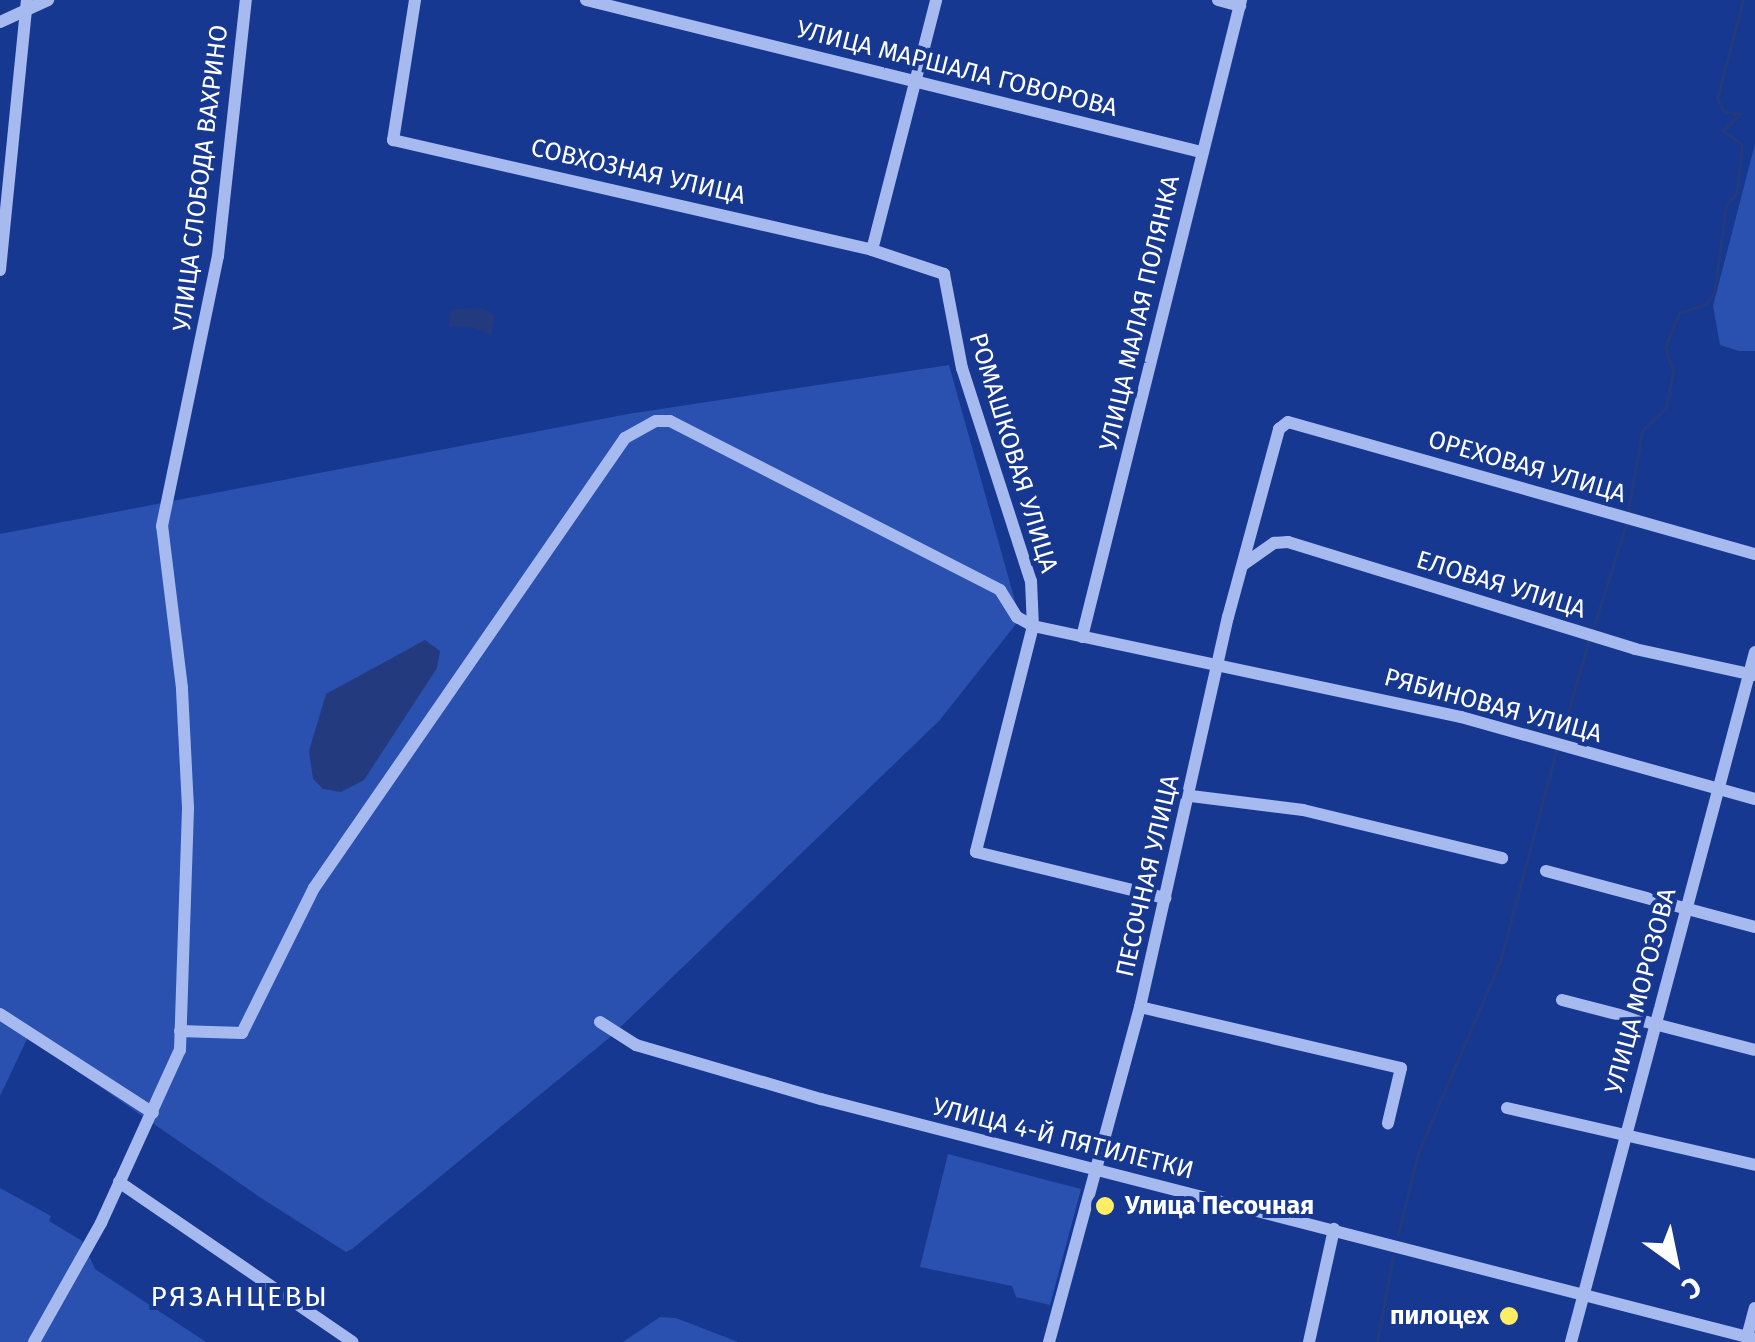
<!DOCTYPE html>
<meta charset="utf-8">
<style>
body{margin:0}
#map{position:relative;width:1755px;height:1342px;overflow:hidden;background:#173891;font-family:"Fira Sans",sans-serif}
div>[style]{position:absolute}
.green>*{inset:0;background:#2a50b0}
.water>*{inset:0;background:#233b7e}
.stream>*{height:2.5px;margin:-1.25px;padding:0 1.25px;transform-origin:1.25px;border-radius:1.25px;background:#233b7e}
.minor>*{height:12px;margin:-6px;padding:0 6px;transform-origin:6px;border-radius:6px;background:#a6baf0}
.dots>*{width:28px;height:28px;translate:-50% -50%;box-sizing:border-box;border:5px solid #173891;border-radius:50%}
span{translate:-50% -50%;white-space:nowrap;text-align:center;line-height:1.15;-webkit-text-stroke:8px #173891;paint-order:stroke}
.street-label{font-size:25px;color:#fff}
.poi-label{font-size:25px;color:#fff;font-weight:700}
.left{translate:0 -50%;text-align:left}
.right{translate:-100% -50%;text-align:right}
.neighbourhood-label{font-size:28px;color:#fff;letter-spacing:2.5px}
.north{position:absolute;left:1625px;top:1212px;width:100px;height:100px;-webkit-text-stroke:8px #173891;paint-order:stroke;rotate:147deg;font-size:28px;font-weight:700;line-height:40px;text-align:center;color:#fff}
.north::after{content:'';display:block;margin:auto;width:35px;height:45px;background:#fff;clip-path:polygon(50% 0,100% 100%,50% 72%,0 100%)}
</style>
<div id="map">
<div class="green">
<div style="clip-path:polygon(1755px 144px,1755px 351px,1739px 351px,1720px 345px,1713px 306px)"></div>
<div style="clip-path:polygon(949px 365px,1020px 619px,939px 721px,609px 1038px,352px 1249px,346px 1252px,261px 1198px,28px 1037px,0 1096px,0 534px,628px 414px)"></div>
<div style="clip-path:polygon(948px 1154px,1081px 1189px,1050px 1305px,1016px 1297px,1012px 1286px,920px 1267px)"></div>
<div style="clip-path:polygon(0 1188px,51px 1216px,49px 1221px,82px 1241px,95px 1269px,206px 1342px,0 1342px)"></div>
<div style="clip-path:polygon(660px 1317px,676px 1318px,738px 1342px,623px 1342px)"></div>
</div>
<div class="water">
<div style="clip-path:polygon(484px 308px,495px 316px,491px 335px,469px 326px,449px 327px,451px 309px)"></div>
<div style="clip-path:polygon(425px 640px,440px 651px,437px 668px,364px 780px,341px 792px,323px 789px,313px 779px,309px 751px,326px 694px)"></div>
</div>
<div class="stream">
<div style="left:1628px;top:512px;width:82px;rotate:-80.2deg"></div>
<div style="left:1642px;top:431px;width:33px;rotate:-44deg"></div>
<div style="left:1666px;top:408px;width:38px;rotate:-79deg"></div>
<div style="left:1673px;top:371px;width:24px;rotate:-109deg"></div>
<div style="left:1665px;top:348px;width:38px;rotate:-68deg"></div>
<div style="left:1679px;top:313px;width:28px;rotate:-19deg"></div>
<div style="left:1705px;top:304px;width:14px;rotate:-51deg"></div>
<div style="left:1714px;top:293px;width:89px;rotate:-82.2deg"></div>
<div style="left:1726px;top:205px;width:17px;rotate:-50deg"></div>
<div style="left:1737px;top:192px;width:47px;rotate:-83.9deg"></div>
<div style="left:1742px;top:145px;width:24px;rotate:-144deg"></div>
<div style="left:1723px;top:131px;width:24px;rotate:-45deg"></div>
<div style="left:1740px;top:114px;width:16px;rotate:-173deg"></div>
<div style="left:1724px;top:112px;width:15px;rotate:-118deg"></div>
<div style="left:1717px;top:99px;width:102px;rotate:-75.3deg"></div>
<div style="left:1592px;top:632px;width:112px;rotate:-72.4deg"></div>
<div style="left:1560px;top:741px;width:106px;rotate:-74.1deg"></div>
<div style="left:1398px;top:1235px;width:84px;rotate:-76.3deg"></div>
<div style="left:1418px;top:1153px;width:208px;rotate:-66.8deg"></div>
<div style="left:1500px;top:962px;width:221px;rotate:-75.1deg"></div>
<div style="left:1377px;top:1342px;width:87px;rotate:-79.5deg"></div>
</div>
<div class="minor">
<div style="left:415px;top:0;width:142px;rotate:98.9deg"></div>
<div style="left:393px;top:140px;width:491px;rotate:12.9deg"></div>
<div style="left:872px;top:250px;width:76px;rotate:18.4deg"></div>
<div style="left:944px;top:274px;width:96px;rotate:79.2deg"></div>
<div style="left:962px;top:368px;width:224px;rotate:72.1deg"></div>
<div style="left:1031px;top:581px;width:45px;rotate:87.5deg"></div>
<div style="left:1033px;top:626px;width:233px;rotate:104.2deg"></div>
<div style="left:976px;top:852px;width:195px;rotate:13.7deg"></div>
<div style="left:586px;top:0;width:634px;rotate:13.88deg"></div>
<div style="left:1218px;top:0;width:23px;rotate:15deg"></div>
<div style="left:0;top:22px;width:53px;rotate:-24.6deg"></div>
<div style="left:872px;top:250px;width:258px;rotate:-75.6deg"></div>
<div style="left:0;top:270px;width:271px;rotate:-84.3deg"></div>
<div style="left:1244px;top:564px;width:37px;rotate:-35deg"></div>
<div style="left:1274px;top:543px;width:14px;rotate:-4deg"></div>
<div style="left:1288px;top:542px;width:363px;rotate:17.1deg"></div>
<div style="left:1635px;top:649px;width:121px;rotate:12.4deg"></div>
<div style="left:1082px;top:637px;width:657px;rotate:-75.98deg"></div>
<div style="left:1191px;top:796px;width:113px;rotate:7.1deg"></div>
<div style="left:1303px;top:810px;width:205px;rotate:13.6deg"></div>
<div style="left:1546px;top:871px;width:216px;rotate:15deg"></div>
<div style="left:1562px;top:1000px;width:199px;rotate:14.5deg"></div>
<div style="left:1140px;top:1007px;width:268px;rotate:13.2deg"></div>
<div style="left:1401px;top:1068px;width:57px;rotate:103.3deg"></div>
<div style="left:0;top:1014px;width:182px;rotate:32.9deg"></div>
<div style="left:600px;top:1022px;width:43px;rotate:32.6deg"></div>
<div style="left:636px;top:1045px;width:193px;rotate:16.3deg"></div>
<div style="left:821px;top:1099px;width:964px;rotate:14.41deg"></div>
<div style="left:180px;top:1031px;width:62px;rotate:1.8deg"></div>
<div style="left:242px;top:1033px;width:162px;rotate:-63.6deg"></div>
<div style="left:314px;top:888px;width:547px;rotate:-55.35deg"></div>
<div style="left:625px;top:438px;width:35px;rotate:-29deg"></div>
<div style="left:656px;top:421px;width:14px"></div>
<div style="left:670px;top:421px;width:371px;rotate:27.1deg"></div>
<div style="left:1000px;top:590px;width:32px;rotate:58deg"></div>
<div style="left:1017px;top:617px;width:18px;rotate:29deg"></div>
<div style="left:1033px;top:626px;width:438px;rotate:12deg"></div>
<div style="left:1461px;top:717px;width:305px;rotate:15.6deg"></div>
<div style="left:1507px;top:1108px;width:254px;rotate:12.9deg"></div>
<div style="left:119px;top:1182px;width:283px;rotate:34.4deg"></div>
<div style="left:1747px;top:1337px;width:30px;rotate:-75deg"></div>
<div style="left:34px;top:1342px;width:137px;rotate:-60.6deg"></div>
<div style="left:101px;top:1223px;width:190px;rotate:-65.5deg"></div>
<div style="left:180px;top:1050px;width:242px;rotate:-88.1deg"></div>
<div style="left:188px;top:808px;width:120px;rotate:-92.9deg"></div>
<div style="left:182px;top:688px;width:163px;rotate:-97deg"></div>
<div style="left:162px;top:526px;width:276px;rotate:-78.3deg"></div>
<div style="left:218px;top:256px;width:258px;rotate:-83.8deg"></div>
<div style="left:1049px;top:1342px;width:347px;rotate:-74.8deg"></div>
<div style="left:1140px;top:1007px;width:400px;rotate:-77.3deg"></div>
<div style="left:1228px;top:617px;width:195px;rotate:-74.8deg"></div>
<div style="left:1279px;top:429px;width:11px;rotate:-38deg"></div>
<div style="left:1288px;top:422px;width:485px;rotate:15.8deg"></div>
<div style="left:1309px;top:1342px;width:116px;rotate:-77.5deg"></div>
<div style="left:1571px;top:1342px;width:714px;rotate:-75.07deg"></div>
</div>
<div class="dots">
<div style="left:1105px;top:1206px;background:#ffed64"></div>
<div style="left:1509px;top:1316px;background:#ffed64"></div>
</div>
<div class="street-label">
<span style="left:957px;top:69px;rotate:14deg">УЛИЦА МАРШАЛА ГОВОРОВА</span>
<span style="left:638px;top:172px;rotate:13deg">СОВХОЗНАЯ УЛИЦА</span>
<span style="left:201px;top:178px;rotate:-83deg">УЛИЦА СЛОБОДА ВАХРИНО</span>
<span style="left:1140px;top:313px;rotate:-77deg">УЛИЦА МАЛАЯ ПОЛЯНКА</span>
<span style="left:1013px;top:453px;rotate:73deg">РОМАШКОВАЯ УЛИЦА</span>
<span style="left:1527px;top:467px;rotate:16deg">ОРЕХОВАЯ УЛИЦА</span>
<span style="left:1501px;top:585px;rotate:17deg">ЕЛОВАЯ УЛИЦА</span>
<span style="left:1493px;top:706px;rotate:15deg">РЯБИНОВАЯ УЛИЦА</span>
<span style="left:1148px;top:876px;rotate:-77deg">ПЕСОЧНАЯ УЛИЦА</span>
<span style="left:1641px;top:991px;rotate:-75deg">УЛИЦА МОРОЗОВА</span>
<span style="left:1063px;top:1139px;rotate:14deg">УЛИЦА 4-Й ПЯТИЛЕТКИ</span>
</div>
<div class="poi-label">
<span class="left" style="left:1125px;top:1206px">Улица Песочная</span>
<span class="right" style="left:1489px;top:1316px">пилоцех</span>
</div>
<div class="neighbourhood-label">
<span style="left:240px;top:1297px">РЯЗАНЦЕВЫ</span>
</div>
<div class="north">С</div>
</div>
